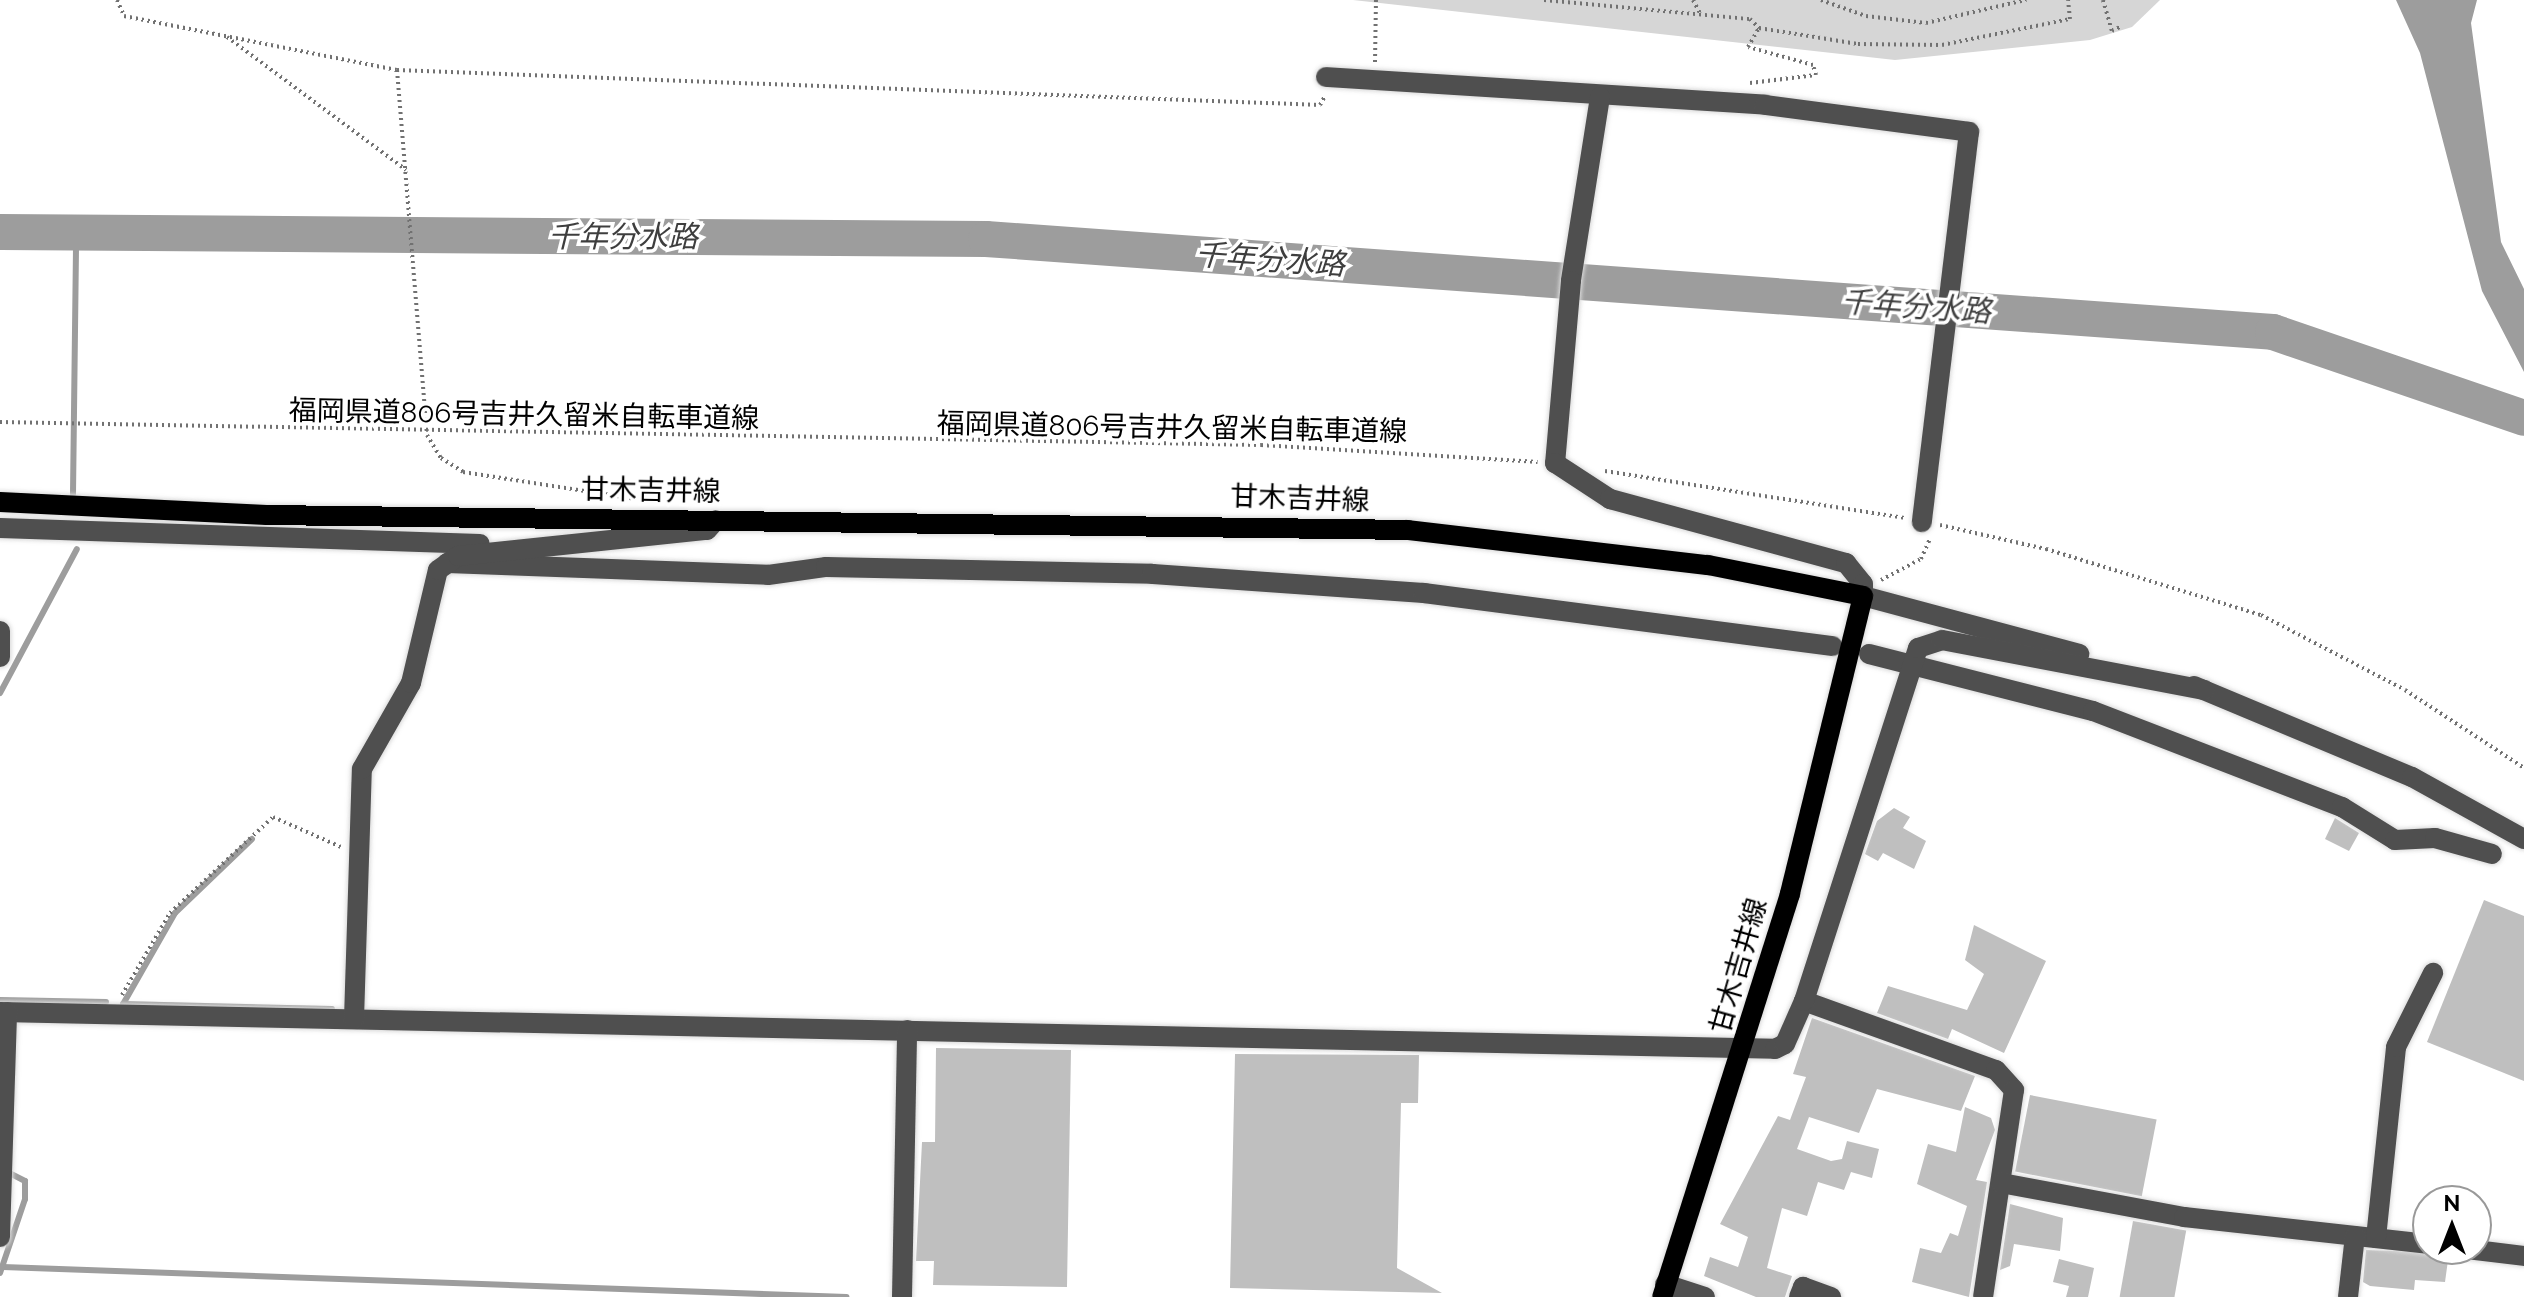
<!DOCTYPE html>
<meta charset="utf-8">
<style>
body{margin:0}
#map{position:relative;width:2524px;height:1297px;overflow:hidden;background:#fff;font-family:Raleway,"Noto Sans JP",sans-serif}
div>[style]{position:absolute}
.green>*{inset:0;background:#d6d6d6}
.water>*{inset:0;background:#9d9d9d}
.stream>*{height:6px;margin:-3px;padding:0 3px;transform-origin:3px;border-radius:3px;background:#9d9d9d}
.river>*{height:36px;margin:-18px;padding:0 18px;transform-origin:18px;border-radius:18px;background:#9d9d9d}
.building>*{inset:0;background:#bfbfbf;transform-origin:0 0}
.path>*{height:4px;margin-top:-2px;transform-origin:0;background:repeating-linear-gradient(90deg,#717171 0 2px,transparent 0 6px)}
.roads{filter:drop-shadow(0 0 2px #dbdbdb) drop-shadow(0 0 2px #dbdbdb)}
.minor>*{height:20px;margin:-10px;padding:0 10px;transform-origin:10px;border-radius:10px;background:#4f4f4f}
.major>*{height:20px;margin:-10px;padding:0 10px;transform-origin:10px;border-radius:10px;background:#000}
span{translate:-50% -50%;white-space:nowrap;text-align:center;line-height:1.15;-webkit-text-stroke:7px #fff;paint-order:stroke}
.street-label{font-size:28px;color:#000}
.water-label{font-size:30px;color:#3e3e3e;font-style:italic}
.north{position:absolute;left:2412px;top:1185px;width:80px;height:80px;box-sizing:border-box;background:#fff;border:2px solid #999;border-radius:50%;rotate:0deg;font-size:22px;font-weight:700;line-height:32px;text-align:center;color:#000}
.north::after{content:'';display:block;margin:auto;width:28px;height:36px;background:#000;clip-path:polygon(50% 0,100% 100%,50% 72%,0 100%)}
</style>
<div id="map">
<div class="green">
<div style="clip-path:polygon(1353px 0,2160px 0,2132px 27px,2090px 40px,1895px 60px)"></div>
</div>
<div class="water">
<div style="clip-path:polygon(2396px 0,2477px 0,2471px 23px,2501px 242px,2524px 289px,2524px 372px,2482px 291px,2420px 53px)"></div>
</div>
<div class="stream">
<div style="left:73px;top:494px;width:260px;rotate:-89.3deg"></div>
<div style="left:0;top:693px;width:163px;rotate:-61.9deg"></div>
<div style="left:252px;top:839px;width:107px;rotate:136.1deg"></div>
<div style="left:175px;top:913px;width:105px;rotate:119.7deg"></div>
<div style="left:123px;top:1004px;width:209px;rotate:1.4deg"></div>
<div style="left:0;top:1000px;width:106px;rotate:1.1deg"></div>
<div style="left:3px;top:1267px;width:844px;rotate:2.04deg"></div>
<div style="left:0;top:1273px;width:78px;rotate:-71.3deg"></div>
<div style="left:25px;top:1199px;width:18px;rotate:-90deg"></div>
<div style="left:25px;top:1181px;width:20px;rotate:-153deg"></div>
</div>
<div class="river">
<div style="left:0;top:232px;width:986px;rotate:0.41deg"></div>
<div style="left:986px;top:239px;width:1290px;rotate:4.13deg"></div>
<div style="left:2273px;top:332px;width:265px;rotate:18.9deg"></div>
</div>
<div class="building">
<div style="clip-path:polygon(1894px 808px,1910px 817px,1903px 828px,1926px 841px,1914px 869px,1883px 853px,1878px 861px,1865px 854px,1877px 821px)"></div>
<div style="clip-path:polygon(2335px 818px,2359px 833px,2349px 851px,2325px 839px)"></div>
<div style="clip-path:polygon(2484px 900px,2524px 916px,2524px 1081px,2427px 1042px)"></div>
<div style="clip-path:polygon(1974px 925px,2046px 961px,2004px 1053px,1952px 1029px,1948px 1039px,1877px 1013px,1888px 986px,1967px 1010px,1984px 974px,1965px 960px)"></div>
<div style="clip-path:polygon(1812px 1018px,1975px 1076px,1961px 1111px,1877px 1089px,1859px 1133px,1809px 1117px,1797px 1149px,1831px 1161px,1842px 1159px,1847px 1141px,1879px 1149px,1872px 1178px,1851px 1172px,1844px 1190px,1818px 1182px,1807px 1216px,1782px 1208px,1767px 1268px,1792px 1276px,1785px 1297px,1756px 1297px,1704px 1276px,1710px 1257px,1738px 1267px,1748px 1237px,1720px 1224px,1778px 1116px,1790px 1120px,1806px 1077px,1793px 1074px)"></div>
<div style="clip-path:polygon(936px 1048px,1071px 1050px,1067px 1287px,933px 1285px,934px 1261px,916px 1261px,922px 1142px,935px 1142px)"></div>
<div style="clip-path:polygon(1235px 1054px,1419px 1055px,1418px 1103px,1401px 1103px,1397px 1268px,1442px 1293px,1230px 1288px)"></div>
<div style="left:2030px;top:1095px;width:129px;height:78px;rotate:11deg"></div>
<div style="clip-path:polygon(1965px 1107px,1991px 1118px,1995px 1130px,1976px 1180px,1987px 1182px,1969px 1297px,1912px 1282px,1920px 1248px,1941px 1253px,1950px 1233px,1958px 1236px,1967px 1206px,1917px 1184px,1928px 1144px,1956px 1152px)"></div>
<div style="clip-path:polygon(2010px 1204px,2063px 1218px,2060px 1251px,2014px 1244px,2010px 1266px,2000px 1270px)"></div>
<div style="left:2133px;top:1221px;width:54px;height:77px;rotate:10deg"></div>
<div style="clip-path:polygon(2366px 1250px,2449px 1253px,2445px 1282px,2415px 1280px,2414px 1290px,2370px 1286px,2363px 1282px)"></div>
<div style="clip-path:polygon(2059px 1259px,2094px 1268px,2088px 1297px,2066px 1297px,2069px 1286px,2053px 1282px)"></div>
</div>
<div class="path">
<div style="left:117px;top:0;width:17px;rotate:66deg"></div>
<div style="left:124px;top:16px;width:278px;rotate:11.2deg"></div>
<div style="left:397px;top:70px;width:366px;rotate:85.3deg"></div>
<div style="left:427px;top:435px;width:27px;rotate:59deg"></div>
<div style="left:441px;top:458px;width:26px;rotate:32deg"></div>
<div style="left:463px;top:472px;width:175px;rotate:8.9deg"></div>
<div style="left:1544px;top:0;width:207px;rotate:5.3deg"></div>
<div style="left:1750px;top:19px;width:13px;rotate:45deg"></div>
<div style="left:1759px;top:28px;width:100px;rotate:9.2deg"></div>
<div style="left:1858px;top:44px;width:84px;rotate:0.7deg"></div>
<div style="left:1942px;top:45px;width:131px;rotate:-11.5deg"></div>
<div style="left:2070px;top:19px;width:19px;rotate:-96deg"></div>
<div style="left:1693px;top:0;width:17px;rotate:62deg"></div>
<div style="left:1821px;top:0;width:48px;rotate:19.6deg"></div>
<div style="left:1866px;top:16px;width:60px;rotate:6.7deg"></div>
<div style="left:1926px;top:23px;width:103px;rotate:-13deg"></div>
<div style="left:2103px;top:0;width:32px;rotate:74deg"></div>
<div style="left:2112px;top:31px;width:11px;rotate:-27deg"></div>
<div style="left:227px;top:37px;width:223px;rotate:36.6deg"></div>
<div style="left:1375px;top:62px;width:62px;rotate:-89.1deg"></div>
<div style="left:397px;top:70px;width:924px;rotate:2.17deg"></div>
<div style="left:1320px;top:105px;width:10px;rotate:-61deg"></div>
<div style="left:1750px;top:83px;width:66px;rotate:-6.9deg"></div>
<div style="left:1816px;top:75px;width:10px;rotate:-107deg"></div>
<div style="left:1813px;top:65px;width:67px;rotate:-164.5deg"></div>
<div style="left:1748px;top:47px;width:22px;rotate:-60deg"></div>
<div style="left:0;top:422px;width:1261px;rotate:1.04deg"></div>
<div style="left:1261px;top:445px;width:277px;rotate:3.5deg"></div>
<div style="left:1605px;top:471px;width:303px;rotate:8.9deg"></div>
<div style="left:1940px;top:525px;width:109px;rotate:12.8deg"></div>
<div style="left:2046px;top:549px;width:225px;rotate:17.1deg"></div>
<div style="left:2261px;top:615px;width:162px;rotate:27.5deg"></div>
<div style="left:2405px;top:690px;width:142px;rotate:33.2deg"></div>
<div style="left:1881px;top:580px;width:45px;rotate:-27.7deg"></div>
<div style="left:1921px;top:559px;width:22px;rotate:-66deg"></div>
<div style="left:122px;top:995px;width:95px;rotate:-59.7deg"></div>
<div style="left:170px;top:913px;width:141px;rotate:-43deg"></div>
<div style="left:273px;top:817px;width:74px;rotate:23.8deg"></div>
</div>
<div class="roads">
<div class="minor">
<div style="left:1326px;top:77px;width:440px;rotate:3.6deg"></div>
<div style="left:1765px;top:105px;width:206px;rotate:7.5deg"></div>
<div style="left:1969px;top:132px;width:393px;rotate:96.9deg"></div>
<div style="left:1600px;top:97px;width:186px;rotate:99deg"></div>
<div style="left:1571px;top:281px;width:183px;rotate:95deg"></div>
<div style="left:1555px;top:463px;width:66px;rotate:33.2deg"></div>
<div style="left:1610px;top:499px;width:245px;rotate:15.2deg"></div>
<div style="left:1846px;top:563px;width:27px;rotate:51deg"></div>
<div style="left:1863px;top:584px;width:12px;rotate:90deg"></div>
<div style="left:1863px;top:596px;width:224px;rotate:15deg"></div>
<div style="left:0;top:528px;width:480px;rotate:1.9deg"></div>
<div style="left:447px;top:563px;width:321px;rotate:2.1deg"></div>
<div style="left:768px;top:575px;width:59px;rotate:-7.9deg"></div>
<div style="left:826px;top:567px;width:326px;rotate:1.2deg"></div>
<div style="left:1152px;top:574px;width:273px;rotate:4deg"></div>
<div style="left:1424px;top:593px;width:412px;rotate:7.4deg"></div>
<div style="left:0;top:631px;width:26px;rotate:90deg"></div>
<div style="left:1869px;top:654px;width:231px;rotate:14.3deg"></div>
<div style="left:2093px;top:711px;width:267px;rotate:21.1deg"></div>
<div style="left:2342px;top:807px;width:62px;rotate:31.9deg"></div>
<div style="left:2395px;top:840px;width:40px;rotate:-2.9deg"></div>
<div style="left:2435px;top:838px;width:59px;rotate:15.7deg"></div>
<div style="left:2194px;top:686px;width:236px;rotate:22.7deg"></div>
<div style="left:2412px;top:777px;width:128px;rotate:29deg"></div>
<div style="left:1804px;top:1001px;width:204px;rotate:19.8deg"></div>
<div style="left:1996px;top:1070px;width:27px;rotate:48deg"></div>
<div style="left:2014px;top:1090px;width:209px;rotate:98.5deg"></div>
<div style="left:0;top:1012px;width:1775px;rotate:1.19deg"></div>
<div style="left:1775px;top:1049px;width:11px;rotate:-27deg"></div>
<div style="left:1785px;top:1044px;width:47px;rotate:-66.2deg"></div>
<div style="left:1804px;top:1001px;width:371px;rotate:-72.1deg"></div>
<div style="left:1918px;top:648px;width:25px;rotate:-18deg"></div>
<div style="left:1942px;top:640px;width:267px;rotate:10.8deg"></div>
<div style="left:354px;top:1019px;width:250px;rotate:-88.2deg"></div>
<div style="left:362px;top:769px;width:99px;rotate:-60.3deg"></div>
<div style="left:411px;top:683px;width:116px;rotate:-76.6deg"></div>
<div style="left:438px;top:570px;width:24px;rotate:-35deg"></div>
<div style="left:458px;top:556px;width:250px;rotate:-6deg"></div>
<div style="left:707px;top:530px;width:13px;rotate:-48deg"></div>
<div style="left:2001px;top:1183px;width:186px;rotate:10.5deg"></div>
<div style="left:2184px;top:1217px;width:245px;rotate:6.3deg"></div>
<div style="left:0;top:1237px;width:225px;rotate:-88.2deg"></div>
<div style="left:2376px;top:1238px;width:192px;rotate:-84deg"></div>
<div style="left:2396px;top:1047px;width:83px;rotate:-63.4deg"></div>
<div style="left:2467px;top:1249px;width:57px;rotate:7deg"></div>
<div style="left:1665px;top:1284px;width:42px;rotate:18deg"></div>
<div style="left:902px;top:1297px;width:267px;rotate:-88.9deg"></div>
<div style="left:1799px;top:1297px;width:11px;rotate:-68deg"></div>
<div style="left:1803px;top:1287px;width:30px;rotate:20deg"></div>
<div style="left:2348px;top:1297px;width:61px;rotate:-83.5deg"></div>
</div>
<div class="major">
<div style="left:0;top:502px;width:267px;rotate:2.8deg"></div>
<div style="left:267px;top:515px;width:1141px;rotate:0.75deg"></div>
<div style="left:1408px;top:530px;width:302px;rotate:6.7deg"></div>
<div style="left:1708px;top:565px;width:158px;rotate:11.3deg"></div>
<div style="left:1863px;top:596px;width:307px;rotate:103.8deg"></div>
<div style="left:1790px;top:894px;width:423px;rotate:107.6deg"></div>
</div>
</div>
<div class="street-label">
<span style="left:524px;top:415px;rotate:1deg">福岡県道806号吉井久留米自転車道線</span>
<span style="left:1172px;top:428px;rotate:1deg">福岡県道806号吉井久留米自転車道線</span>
<span style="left:651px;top:491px;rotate:1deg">甘木吉井線</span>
<span style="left:1300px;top:499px;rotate:2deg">甘木吉井線</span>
<span style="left:1739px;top:966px;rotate:-74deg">甘木吉井線</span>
</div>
<div class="water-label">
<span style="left:623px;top:237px">千年分水路</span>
<span style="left:1270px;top:260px;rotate:4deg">千年分水路</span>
<span style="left:1916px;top:307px;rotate:4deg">千年分水路</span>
</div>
<div class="north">N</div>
</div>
